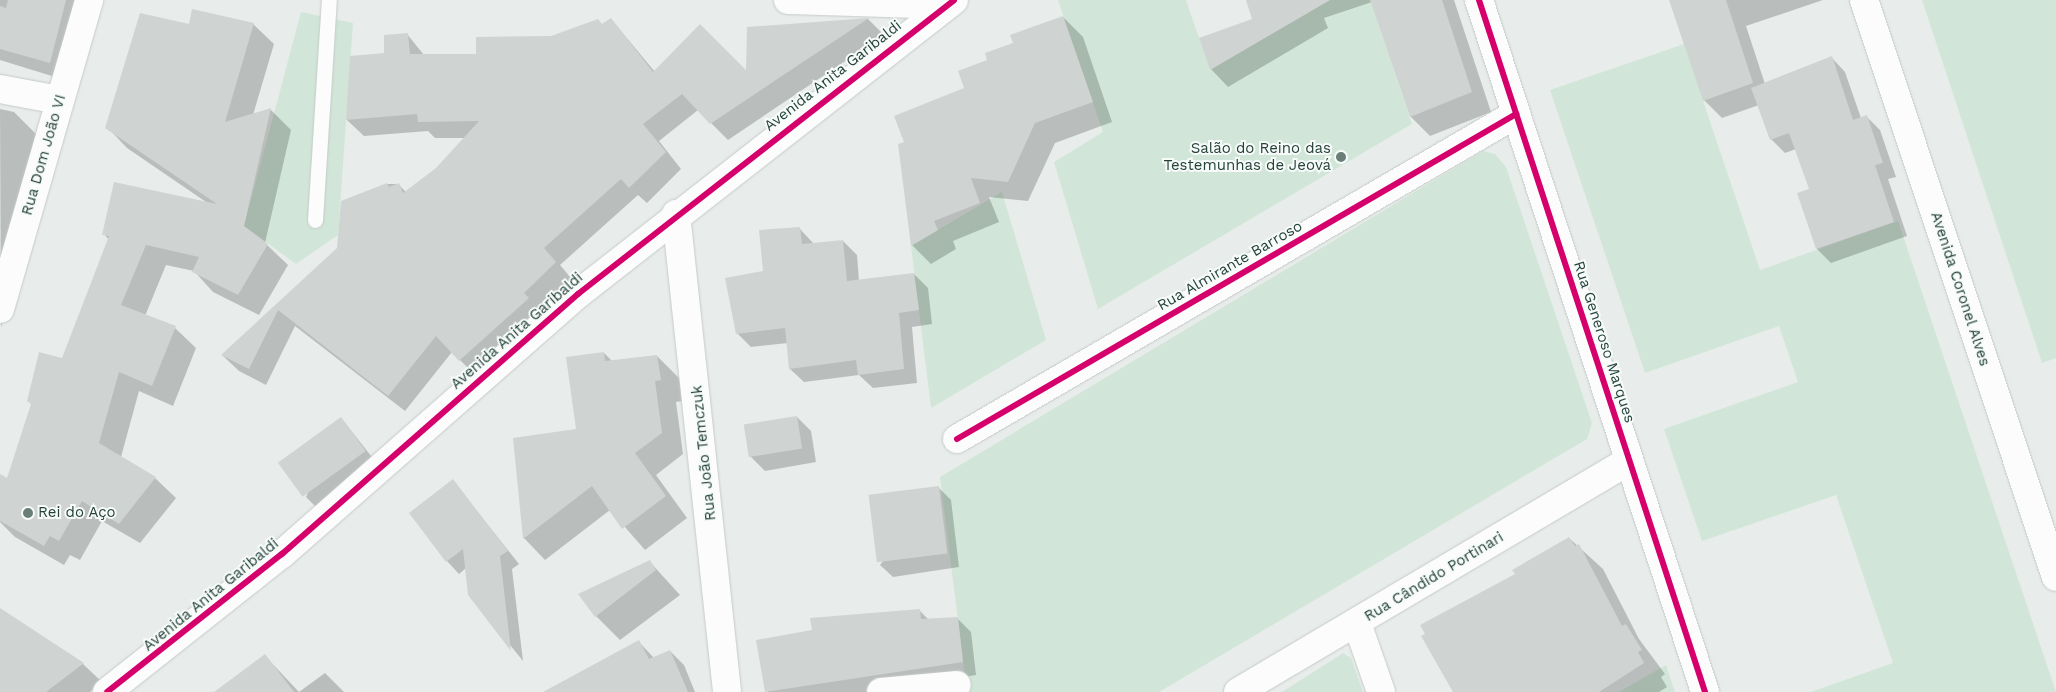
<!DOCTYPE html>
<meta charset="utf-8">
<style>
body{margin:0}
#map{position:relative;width:2056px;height:692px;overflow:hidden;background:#e8edeb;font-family:"Work Sans",sans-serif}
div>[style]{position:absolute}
.green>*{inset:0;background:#d1e6d8}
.shadow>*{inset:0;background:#0003}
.building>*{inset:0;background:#cfd4d2;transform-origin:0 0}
.roads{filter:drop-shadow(0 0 1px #c5cac8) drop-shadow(0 0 1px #c5cac8)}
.lane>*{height:15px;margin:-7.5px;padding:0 7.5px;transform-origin:7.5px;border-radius:7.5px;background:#fcfcfc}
.street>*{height:28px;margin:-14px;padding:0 14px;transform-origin:14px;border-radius:14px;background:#fcfcfc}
.secondary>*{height:28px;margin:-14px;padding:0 14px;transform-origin:14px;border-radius:14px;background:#fcfcfc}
.cycleway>*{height:6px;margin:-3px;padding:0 3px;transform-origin:3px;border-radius:3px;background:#d6006c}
.dots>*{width:14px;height:14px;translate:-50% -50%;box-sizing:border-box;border:2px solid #f7fbf9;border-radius:50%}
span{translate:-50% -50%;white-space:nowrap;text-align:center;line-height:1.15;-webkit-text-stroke:4px #f7fbf9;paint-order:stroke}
.street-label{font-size:15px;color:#24423a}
.poi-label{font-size:15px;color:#24423a}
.right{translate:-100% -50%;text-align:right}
.left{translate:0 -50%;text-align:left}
</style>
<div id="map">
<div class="green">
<div style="clip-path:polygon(1058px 0,1186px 0,1210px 70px,1330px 0,1370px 0,1412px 124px,1098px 309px,1054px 162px,1103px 132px)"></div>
<div style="clip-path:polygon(1922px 0,2056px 0,2056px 358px,2042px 363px)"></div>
<div style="clip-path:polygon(301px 12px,353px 23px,338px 235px,296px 264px,244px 226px)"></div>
<div style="clip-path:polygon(1684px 44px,1760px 270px,1898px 221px,2056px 692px,1811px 692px,1893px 663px,1836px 495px,1702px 541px,1664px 429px,1798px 382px,1779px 326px,1645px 373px,1550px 90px)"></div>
<div style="clip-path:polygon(1483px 151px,1495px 154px,1506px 167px,1592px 423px,1587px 439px,1159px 692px,967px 692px,940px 477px)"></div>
<div style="clip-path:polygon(1002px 192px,1046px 340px,931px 408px,911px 246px)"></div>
<div style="clip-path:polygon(1343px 653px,1351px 658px,1363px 692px,1282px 692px)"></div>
<div style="clip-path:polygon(1666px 665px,1675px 692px,1619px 692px)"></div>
</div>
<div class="shadow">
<div style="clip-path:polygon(0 0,90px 0,68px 81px,0 60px)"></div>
<div style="clip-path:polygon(1247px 0,1454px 0,1491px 112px,1430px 136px,1411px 117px,1372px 2px,1324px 18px,1328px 28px,1228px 87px,1211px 69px,1254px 20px)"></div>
<div style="clip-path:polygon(1671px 0,1823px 0,1746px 26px,1765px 84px,1832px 58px,1845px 72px,1861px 118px,1866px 116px,1880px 130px,1896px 177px,1888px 179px,1907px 236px,1831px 263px,1817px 249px,1799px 194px,1810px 190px,1796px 149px,1785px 153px,1771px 139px,1759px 105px,1722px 118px,1704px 100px)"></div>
<div style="clip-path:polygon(1063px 17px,1083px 37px,1112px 122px,1055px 143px,1028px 201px,989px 197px,999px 222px,953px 241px,956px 249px,931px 264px,912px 245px,905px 143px,966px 89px,989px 61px)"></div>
<div style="clip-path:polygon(611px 19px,655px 72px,747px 73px,748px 28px,868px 19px,884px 35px,728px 140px,698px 110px,659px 141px,681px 169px,647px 203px,638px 195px,560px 265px,572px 279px,476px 376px,452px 352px,405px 411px,295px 326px,266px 385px,239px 371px,222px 355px,339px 248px,386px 184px,398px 184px,406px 192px,437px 169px,466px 138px,435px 138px,428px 131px,364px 136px,347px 120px,352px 57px,385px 54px,407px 34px,424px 55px,478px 55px,603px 25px)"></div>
<div style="clip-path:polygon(253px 24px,274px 44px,253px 115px,271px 110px,291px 130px,265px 243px,288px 265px,259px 315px,213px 292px,194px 271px,166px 265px,145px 316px,175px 328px,196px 348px,173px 406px,139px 391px,121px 457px,155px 478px,176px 498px,140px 543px,102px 521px,80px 560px,70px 555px,64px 565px,15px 537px,0 522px,0 499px,63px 359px,109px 240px,104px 234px,209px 204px,127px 148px,107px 127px,190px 25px)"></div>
<div style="clip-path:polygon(0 109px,14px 112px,38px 136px,1px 328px)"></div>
<div style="clip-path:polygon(799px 228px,814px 244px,843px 241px,857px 255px,859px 281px,914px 274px,928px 288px,932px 324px,912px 327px,917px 383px,873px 388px,859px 375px,804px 382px,790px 369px,788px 343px,751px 347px,737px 333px,764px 272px)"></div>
<div style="clip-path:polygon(604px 353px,612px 361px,657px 356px,679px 378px,682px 401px,676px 402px,683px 454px,656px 475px,687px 518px,645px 550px,610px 510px,545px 560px,524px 538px,514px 439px,578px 430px)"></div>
<div style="clip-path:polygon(797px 417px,811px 431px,816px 462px,765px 471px,751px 457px,746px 426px)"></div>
<div style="clip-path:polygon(341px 418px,379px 466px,320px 511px,306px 497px)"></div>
<div style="clip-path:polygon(453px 481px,519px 564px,512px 569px,523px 661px,469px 594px,466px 568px,459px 574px,447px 561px)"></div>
<div style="clip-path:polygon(938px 487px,951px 500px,959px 567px,893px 577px,880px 565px)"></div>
<div style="clip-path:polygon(1569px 538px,1603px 569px,1639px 639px,1665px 674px,1661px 677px,1667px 687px,1659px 692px,1461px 692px,1516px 574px)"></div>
<div style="clip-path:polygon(650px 562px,680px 595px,620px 640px,596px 616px)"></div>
<div style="clip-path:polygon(0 610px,83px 664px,102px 682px,90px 692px,0 692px)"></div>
<div style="clip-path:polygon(919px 610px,929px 620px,957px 618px,971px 632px,976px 675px,869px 692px,768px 692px,757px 641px)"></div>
<div style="clip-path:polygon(639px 642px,654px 658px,670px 651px,684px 665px,695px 692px,546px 692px)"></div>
<div style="clip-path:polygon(265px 656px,299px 692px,215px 692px)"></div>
<div style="clip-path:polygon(325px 673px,344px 692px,299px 692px)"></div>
</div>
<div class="building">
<div style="clip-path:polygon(8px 0,66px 0,50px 63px,0 49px,0 6px,6px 8px)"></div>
<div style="clip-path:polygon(1246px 0,1330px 0,1210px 70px,1199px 38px,1252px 19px)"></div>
<div style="clip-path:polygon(1370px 0,1442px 0,1472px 92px,1410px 117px)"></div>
<div style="clip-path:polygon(1669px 0,1726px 0,1753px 83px,1703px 101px)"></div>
<div style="clip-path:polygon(192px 9px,254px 23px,225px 122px,271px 108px,244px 226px,268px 244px,238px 295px,192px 272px,199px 257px,146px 245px,121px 305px,176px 326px,152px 386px,119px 372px,99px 443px,156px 477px,119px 524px,82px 501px,59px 541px,50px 536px,44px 546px,0 521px,0 474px,7px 478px,31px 404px,27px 401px,39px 352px,62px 358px,109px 236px,102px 235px,114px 182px,217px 204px,105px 128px,140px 13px,189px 24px)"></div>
<div style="clip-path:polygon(1063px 16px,1093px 102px,1035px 123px,1008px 182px,971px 178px,980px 203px,934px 221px,938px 230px,911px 246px,898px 144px,904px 142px,894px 116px,964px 88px,958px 71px,987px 60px,985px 53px,1013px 43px,1010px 35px)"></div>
<div style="clip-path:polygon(611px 18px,653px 72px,700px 24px,746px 70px,747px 27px,869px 18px,710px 124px,682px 94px,643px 124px,666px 152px,629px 188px,621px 179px,544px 248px,556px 262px,524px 293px,529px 298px,459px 361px,436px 336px,388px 396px,278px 310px,249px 369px,221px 355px,337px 248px,341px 201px,387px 183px,389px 187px,399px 183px,403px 193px,436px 168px,479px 121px,418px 122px,417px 114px,346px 120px,350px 56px,384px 53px,384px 35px,408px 33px,410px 54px,476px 54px,476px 37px,551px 36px,598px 19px,602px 24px)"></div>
<div style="clip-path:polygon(1832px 56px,1853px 120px,1867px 115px,1883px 163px,1875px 165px,1894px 222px,1816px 249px,1797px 193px,1809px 189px,1789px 133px,1770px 140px,1751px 88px)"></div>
<div style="clip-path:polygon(800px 227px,802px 244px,843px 240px,847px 281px,914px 273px,919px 310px,899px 313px,904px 369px,858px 375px,856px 360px,789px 369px,785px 328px,736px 334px,725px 278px,763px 271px,759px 230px)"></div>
<div style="clip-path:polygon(604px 352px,605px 361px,657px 355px,661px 380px,655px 381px,662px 433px,635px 453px,666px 496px,622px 529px,592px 486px,523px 539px,513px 438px,576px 429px,566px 357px)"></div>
<div style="left:797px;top:416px;width:33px;height:54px;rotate:81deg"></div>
<div style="left:341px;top:417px;width:42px;height:78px;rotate:54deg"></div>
<div style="clip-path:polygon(453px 479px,508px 551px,500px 556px,511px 651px,468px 595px,463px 549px,446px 562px,409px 513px)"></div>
<div style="left:939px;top:486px;width:68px;height:71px;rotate:83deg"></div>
<div style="clip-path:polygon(1569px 537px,1575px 546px,1579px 544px,1622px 626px,1626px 624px,1642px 650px,1638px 652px,1644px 663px,1599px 692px,1453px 692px,1421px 636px,1425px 634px,1420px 625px,1515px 574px,1512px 570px)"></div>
<div style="clip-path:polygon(650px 560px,656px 570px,595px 617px,578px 594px)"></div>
<div style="clip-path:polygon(0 608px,84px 663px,46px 692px,0 692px)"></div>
<div style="clip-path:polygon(920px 609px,921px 619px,958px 617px,963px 662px,765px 692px,756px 640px,812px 630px,810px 618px)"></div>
<div style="clip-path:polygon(639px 640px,649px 659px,670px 650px,688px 692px,543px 692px)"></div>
<div style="clip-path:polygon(265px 654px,294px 692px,214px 692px)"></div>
</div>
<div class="roads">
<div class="lane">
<div style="left:315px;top:220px;width:220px;rotate:-86.4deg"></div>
</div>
<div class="street">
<div style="left:788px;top:0;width:157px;rotate:1.8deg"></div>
<div style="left:1479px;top:0;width:728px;rotate:71.91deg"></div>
<div style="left:1864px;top:0;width:608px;rotate:71.59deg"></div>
<div style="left:0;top:89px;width:60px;rotate:10.6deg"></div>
<div style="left:676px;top:214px;width:481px;rotate:83.9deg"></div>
<div style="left:957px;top:439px;width:647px;rotate:-30.17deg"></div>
<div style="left:1357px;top:623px;width:73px;rotate:70.8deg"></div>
<div style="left:881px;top:692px;width:76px;rotate:-5.3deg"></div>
<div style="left:1238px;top:692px;width:454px;rotate:-30.6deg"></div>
</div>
<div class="secondary">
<div style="left:0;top:309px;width:322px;rotate:-73.9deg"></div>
<div style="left:107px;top:692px;width:223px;rotate:-38.3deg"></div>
<div style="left:282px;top:554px;width:394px;rotate:-41.3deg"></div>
<div style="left:578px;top:294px;width:477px;rotate:-38deg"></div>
</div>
</div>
<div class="cycleway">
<div style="left:1479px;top:0;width:728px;rotate:71.91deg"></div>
<div style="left:957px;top:439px;width:647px;rotate:-30.17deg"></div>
<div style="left:107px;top:692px;width:223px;rotate:-38.3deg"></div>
<div style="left:282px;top:554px;width:394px;rotate:-41.3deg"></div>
<div style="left:578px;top:294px;width:477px;rotate:-38deg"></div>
</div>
<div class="dots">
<div style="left:1341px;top:157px;background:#697e78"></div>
<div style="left:28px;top:513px;background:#697e78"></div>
</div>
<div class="street-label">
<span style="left:833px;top:76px;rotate:-38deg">Avenida Anita Garibaldi</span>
<span style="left:44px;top:155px;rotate:-74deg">Rua Dom João VI</span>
<span style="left:1230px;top:266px;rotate:-30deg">Rua Almirante Barroso</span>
<span style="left:1960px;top:289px;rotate:72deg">Avenida Coronel Alves</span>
<span style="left:517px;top:331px;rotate:-41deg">Avenida Anita Garibaldi</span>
<span style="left:1604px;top:342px;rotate:72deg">Rua Generoso Marques</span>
<span style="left:704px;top:453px;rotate:-96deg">Rua João Temczuk</span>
<span style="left:1434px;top:577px;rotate:-31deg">Rua Cândido Portinari</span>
<span style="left:211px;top:595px;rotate:-39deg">Avenida Anita Garibaldi</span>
</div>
<div class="poi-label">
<span class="right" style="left:1331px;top:157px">Salão do Reino das<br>Testemunhas de Jeová</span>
<span class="left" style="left:38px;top:513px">Rei do Aço</span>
</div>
</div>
